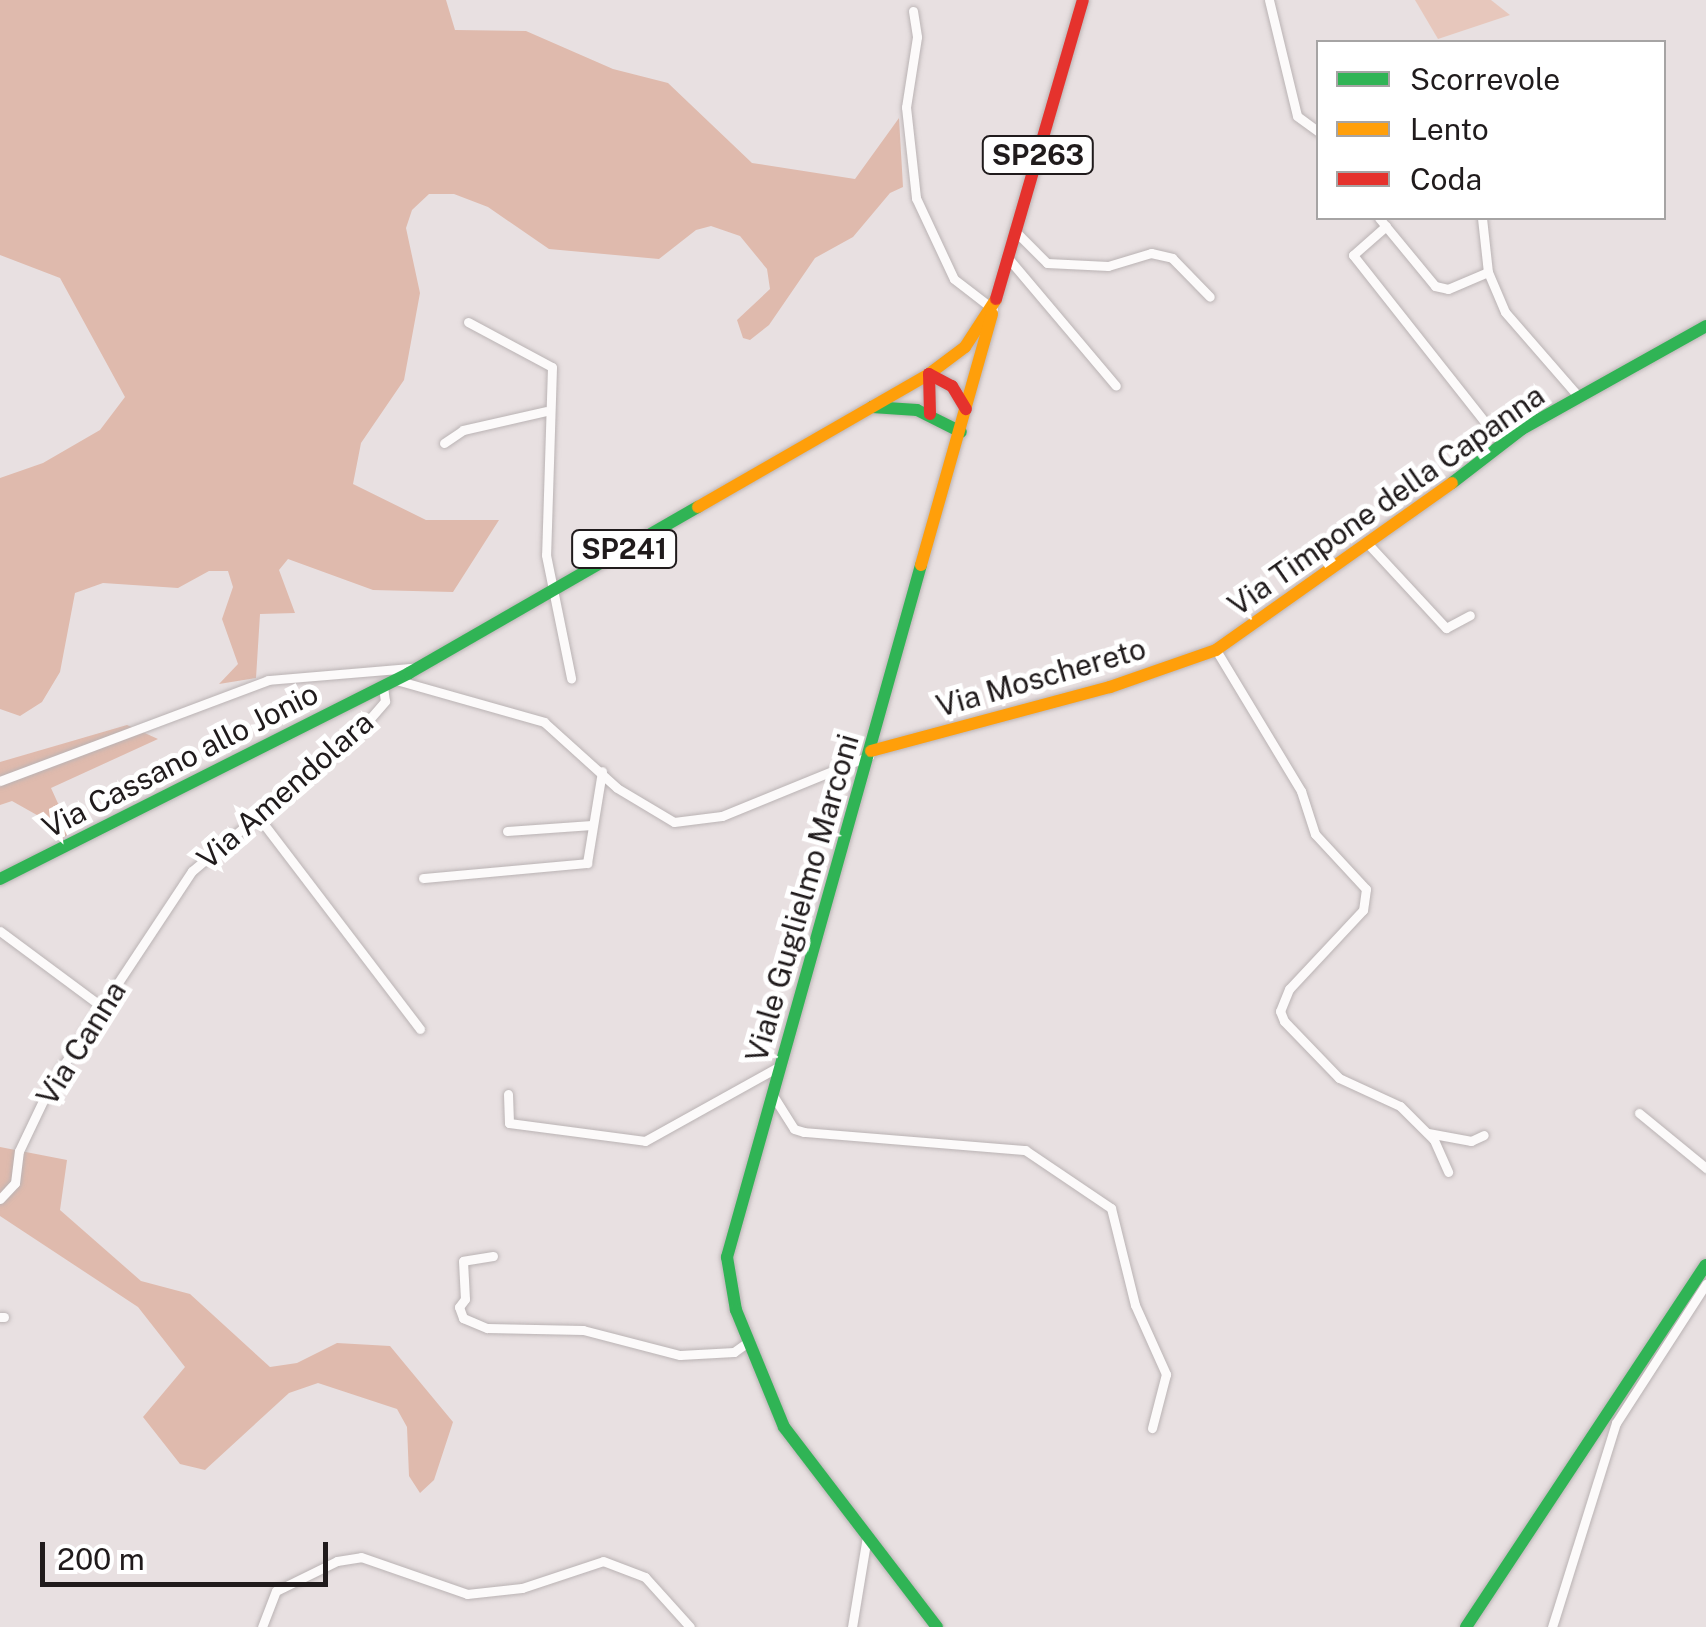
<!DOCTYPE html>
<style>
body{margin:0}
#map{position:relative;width:1706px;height:1627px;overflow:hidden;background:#e8e0e1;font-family:"Public Sans",sans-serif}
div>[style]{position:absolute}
.green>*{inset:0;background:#e7c7bc}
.forest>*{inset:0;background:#dfbaad}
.roads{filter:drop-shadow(0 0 2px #bab3b4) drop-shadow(0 0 2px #bab3b4)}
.street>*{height:9px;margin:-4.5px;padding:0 4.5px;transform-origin:4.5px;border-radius:4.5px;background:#fcfafa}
.fast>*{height:12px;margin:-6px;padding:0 6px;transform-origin:6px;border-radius:6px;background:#30b455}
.slow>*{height:12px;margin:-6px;padding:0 6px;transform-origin:6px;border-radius:6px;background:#ff9f0a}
.jam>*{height:12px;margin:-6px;padding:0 6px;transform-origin:6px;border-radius:6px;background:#e5322d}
span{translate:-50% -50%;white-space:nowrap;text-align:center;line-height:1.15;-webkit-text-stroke:10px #fff;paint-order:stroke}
.shield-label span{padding:2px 8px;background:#fff;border:2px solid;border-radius:8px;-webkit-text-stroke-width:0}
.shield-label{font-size:28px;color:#201b1c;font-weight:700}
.street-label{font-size:30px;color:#201b1c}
.legend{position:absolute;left:1316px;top:40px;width:350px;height:180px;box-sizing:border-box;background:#fff;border:2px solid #a6a4a4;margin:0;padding:12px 18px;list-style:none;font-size:30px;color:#201b1c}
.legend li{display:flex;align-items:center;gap:20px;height:50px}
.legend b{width:50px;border:2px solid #a6a4a4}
.scale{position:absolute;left:40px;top:1542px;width:288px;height:45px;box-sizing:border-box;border:5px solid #201b1c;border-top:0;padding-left:12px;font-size:30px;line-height:35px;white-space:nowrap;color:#201b1c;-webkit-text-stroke:8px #fff;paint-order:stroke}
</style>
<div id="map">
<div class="green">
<div style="clip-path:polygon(1415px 0,1491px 0,1510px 15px,1438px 39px)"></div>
</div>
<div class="forest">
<div style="clip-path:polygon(0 0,446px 0,455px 30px,526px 31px,613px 69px,668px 83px,752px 163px,855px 179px,899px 118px,903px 187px,890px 193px,853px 237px,815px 258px,769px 325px,750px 340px,743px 338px,737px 320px,770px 289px,767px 269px,740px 236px,711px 226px,696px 230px,659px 259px,549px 249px,488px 207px,454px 194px,429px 194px,412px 210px,406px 228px,420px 293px,404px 380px,361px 443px,353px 484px,426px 520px,499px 520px,453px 592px,373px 590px,288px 559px,279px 570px,295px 613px,260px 614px,256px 678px,219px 684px,238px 664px,222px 619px,233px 587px,228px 571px,209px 571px,178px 588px,103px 583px,75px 593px,60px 672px,42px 702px,20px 716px,0 709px,0 478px,43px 463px,100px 430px,125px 397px,60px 278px,0 255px)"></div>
<div style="clip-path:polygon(127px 725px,158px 739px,51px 788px,71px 832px,61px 840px,44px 819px,12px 801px,0 805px,0 762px)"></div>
<div style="clip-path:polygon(0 1147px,67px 1160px,60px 1210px,141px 1281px,190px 1294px,270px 1367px,297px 1363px,337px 1343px,390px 1346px,453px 1422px,434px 1480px,420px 1493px,409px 1476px,407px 1427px,397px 1409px,318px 1383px,289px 1393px,205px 1470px,180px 1464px,143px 1417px,185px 1367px,138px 1307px,0 1216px)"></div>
</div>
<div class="roads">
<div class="street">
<div style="left:1269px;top:0;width:119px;rotate:76.4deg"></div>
<div style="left:1297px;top:116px;width:26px;rotate:36deg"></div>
<div style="left:913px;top:11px;width:26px;rotate:81deg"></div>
<div style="left:917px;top:37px;width:71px;rotate:98.9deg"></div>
<div style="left:906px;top:107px;width:92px;rotate:83.7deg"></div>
<div style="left:916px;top:198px;width:89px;rotate:64.9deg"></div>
<div style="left:954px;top:279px;width:49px;rotate:37.6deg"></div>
<div style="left:1379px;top:218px;width:88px;rotate:50.5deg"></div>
<div style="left:1435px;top:286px;width:13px;rotate:13deg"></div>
<div style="left:1448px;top:289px;width:43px;rotate:-23deg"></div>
<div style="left:1482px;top:218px;width:54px;rotate:83.7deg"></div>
<div style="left:1488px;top:272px;width:43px;rotate:67deg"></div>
<div style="left:1505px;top:312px;width:113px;rotate:49deg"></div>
<div style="left:1386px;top:226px;width:44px;rotate:138.7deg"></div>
<div style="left:1353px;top:255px;width:241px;rotate:51.7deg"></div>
<div style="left:1016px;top:232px;width:44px;rotate:45deg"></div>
<div style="left:1047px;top:263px;width:61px;rotate:2.8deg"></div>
<div style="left:1108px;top:266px;width:45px;rotate:-16.8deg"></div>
<div style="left:1151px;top:253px;width:22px;rotate:13deg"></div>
<div style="left:1172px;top:258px;width:54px;rotate:45.7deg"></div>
<div style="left:1008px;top:258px;width:167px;rotate:49.8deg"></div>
<div style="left:468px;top:322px;width:95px;rotate:28.2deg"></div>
<div style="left:552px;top:367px;width:188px;rotate:91.8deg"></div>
<div style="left:546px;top:555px;width:126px;rotate:78.5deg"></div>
<div style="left:444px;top:443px;width:23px;rotate:-34deg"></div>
<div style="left:463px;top:430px;width:85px;rotate:-12.9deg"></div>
<div style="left:1370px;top:546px;width:112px;rotate:47.2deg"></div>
<div style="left:1446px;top:628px;width:27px;rotate:-28deg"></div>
<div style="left:1216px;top:650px;width:165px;rotate:58.9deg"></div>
<div style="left:1301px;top:791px;width:45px;rotate:72deg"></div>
<div style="left:1315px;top:834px;width:75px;rotate:47.2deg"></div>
<div style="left:1366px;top:889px;width:21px;rotate:98deg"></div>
<div style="left:1363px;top:910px;width:108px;rotate:133.1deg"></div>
<div style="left:1289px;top:989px;width:24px;rotate:112deg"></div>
<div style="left:1280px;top:1011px;width:11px;rotate:68deg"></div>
<div style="left:1284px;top:1021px;width:79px;rotate:46deg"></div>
<div style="left:1339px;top:1078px;width:67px;rotate:24.7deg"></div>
<div style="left:1400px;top:1106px;width:48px;rotate:45deg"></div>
<div style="left:1434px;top:1140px;width:35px;rotate:66deg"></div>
<div style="left:396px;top:680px;width:154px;rotate:15.8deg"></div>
<div style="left:544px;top:722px;width:98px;rotate:42.1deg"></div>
<div style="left:617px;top:788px;width:66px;rotate:30.8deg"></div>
<div style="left:674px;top:822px;width:48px;rotate:-7.1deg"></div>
<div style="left:722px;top:816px;width:159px;rotate:-22.2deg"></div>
<div style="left:0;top:781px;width:286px;rotate:-20.6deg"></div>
<div style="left:268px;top:680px;width:144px;rotate:-4.8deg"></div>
<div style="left:260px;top:819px;width:264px;rotate:52.7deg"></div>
<div style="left:507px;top:831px;width:85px;rotate:-4deg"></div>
<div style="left:423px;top:878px;width:165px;rotate:-5.2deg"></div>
<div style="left:587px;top:863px;width:93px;rotate:-80.7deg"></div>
<div style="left:0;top:931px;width:126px;rotate:36.6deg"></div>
<div style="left:508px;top:1094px;width:29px;rotate:88deg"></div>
<div style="left:509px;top:1123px;width:137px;rotate:7.5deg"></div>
<div style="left:645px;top:1141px;width:152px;rotate:-29.1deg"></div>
<div style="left:772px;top:1094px;width:41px;rotate:57.8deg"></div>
<div style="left:794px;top:1129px;width:10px;rotate:17deg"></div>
<div style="left:804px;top:1132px;width:222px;rotate:4.7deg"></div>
<div style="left:1025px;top:1150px;width:104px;rotate:34deg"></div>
<div style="left:1111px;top:1208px;width:100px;rotate:76.1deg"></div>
<div style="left:1135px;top:1305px;width:76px;rotate:65.8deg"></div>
<div style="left:1166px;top:1374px;width:56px;rotate:104.5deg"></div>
<div style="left:1639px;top:1113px;width:87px;rotate:39.4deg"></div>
<div style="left:1428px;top:1133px;width:44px;rotate:10.5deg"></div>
<div style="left:1471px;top:1141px;width:14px;rotate:-25deg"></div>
<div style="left:0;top:1199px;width:22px;rotate:-47deg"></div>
<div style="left:15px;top:1183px;width:32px;rotate:-83deg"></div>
<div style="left:19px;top:1151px;width:74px;rotate:-64.5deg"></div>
<div style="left:51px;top:1084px;width:255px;rotate:-56.5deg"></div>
<div style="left:192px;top:871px;width:221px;rotate:-40deg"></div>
<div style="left:361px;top:729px;width:37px;rotate:-49deg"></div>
<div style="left:385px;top:701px;width:15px;rotate:-98deg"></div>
<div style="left:493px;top:1256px;width:30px;rotate:171deg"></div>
<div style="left:463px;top:1261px;width:38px;rotate:87deg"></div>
<div style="left:465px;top:1299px;width:10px;rotate:127deg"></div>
<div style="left:459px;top:1307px;width:12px;rotate:70deg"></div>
<div style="left:463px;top:1318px;width:26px;rotate:23deg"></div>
<div style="left:487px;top:1328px;width:96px;rotate:1.2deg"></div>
<div style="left:583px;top:1330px;width:100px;rotate:14.5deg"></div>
<div style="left:680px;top:1355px;width:54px;rotate:-3.2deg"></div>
<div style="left:734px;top:1352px;width:19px;rotate:-36deg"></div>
<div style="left:0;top:1317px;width:4px"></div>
<div style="left:262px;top:1627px;width:39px;rotate:-69deg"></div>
<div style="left:276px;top:1591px;width:68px;rotate:-26.2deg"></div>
<div style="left:337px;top:1561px;width:24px;rotate:-9deg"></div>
<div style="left:361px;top:1557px;width:112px;rotate:19.2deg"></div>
<div style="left:467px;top:1594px;width:55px;rotate:-6.2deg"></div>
<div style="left:522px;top:1588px;width:85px;rotate:-18.4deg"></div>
<div style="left:603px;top:1561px;width:45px;rotate:20.9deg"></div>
<div style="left:645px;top:1577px;width:67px;rotate:48deg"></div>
<div style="left:852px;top:1627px;width:92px;rotate:-80.6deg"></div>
<div style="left:1552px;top:1627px;width:214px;rotate:-72.6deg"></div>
<div style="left:1616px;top:1423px;width:166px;rotate:-57.1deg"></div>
</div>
<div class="fast">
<div style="left:872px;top:407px;width:45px;rotate:3.8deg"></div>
<div style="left:917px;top:410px;width:49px;rotate:26.6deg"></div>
<div style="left:1452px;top:483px;width:88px;rotate:-37.6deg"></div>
<div style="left:1522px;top:429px;width:211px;rotate:-29.2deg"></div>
<div style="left:921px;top:565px;width:719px;rotate:105.66deg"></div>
<div style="left:727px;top:1257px;width:54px;rotate:80.4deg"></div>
<div style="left:736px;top:1310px;width:126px;rotate:67.7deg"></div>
<div style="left:784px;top:1427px;width:252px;rotate:52.6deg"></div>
<div style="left:0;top:879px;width:458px;rotate:-26.7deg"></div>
<div style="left:409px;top:673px;width:333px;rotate:-29.9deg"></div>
<div style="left:1466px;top:1627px;width:434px;rotate:-56.5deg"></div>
</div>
<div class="slow">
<div style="left:698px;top:507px;width:267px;rotate:-29.9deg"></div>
<div style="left:929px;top:374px;width:45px;rotate:-36.9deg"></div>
<div style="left:965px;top:347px;width:57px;rotate:-57.1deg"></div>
<div style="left:921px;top:565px;width:261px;rotate:-74.2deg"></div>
<div style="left:871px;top:751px;width:247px;rotate:-15deg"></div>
<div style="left:1110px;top:687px;width:112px;rotate:-19.2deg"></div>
<div style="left:1216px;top:650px;width:289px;rotate:-35.3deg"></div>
</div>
<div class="jam">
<div style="left:996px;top:299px;width:311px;rotate:-73.8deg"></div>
<div style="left:930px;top:414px;width:40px;rotate:-91.4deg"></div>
<div style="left:929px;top:374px;width:26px;rotate:28deg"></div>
<div style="left:952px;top:386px;width:27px;rotate:59deg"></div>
</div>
</div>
<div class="shield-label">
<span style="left:1038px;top:155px">SP263</span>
<span style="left:624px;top:549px">SP241</span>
</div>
<div class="street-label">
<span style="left:1386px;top:500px;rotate:-35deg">Via Timpone della Capanna</span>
<span style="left:1041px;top:677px;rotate:-16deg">Via Moschereto</span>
<span style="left:180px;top:760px;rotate:-27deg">Via Cassano allo Jonio</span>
<span style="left:285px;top:790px;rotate:-41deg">Via Amendolara</span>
<span style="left:802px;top:898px;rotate:-74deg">Viale Guglielmo Marconi</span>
<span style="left:81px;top:1043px;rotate:-58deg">Via Canna</span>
</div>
<ul class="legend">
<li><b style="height:12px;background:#30b455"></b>Scorrevole</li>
<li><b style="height:12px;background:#ff9f0a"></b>Lento</li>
<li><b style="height:12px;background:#e5322d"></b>Coda</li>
</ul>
<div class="scale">200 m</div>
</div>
